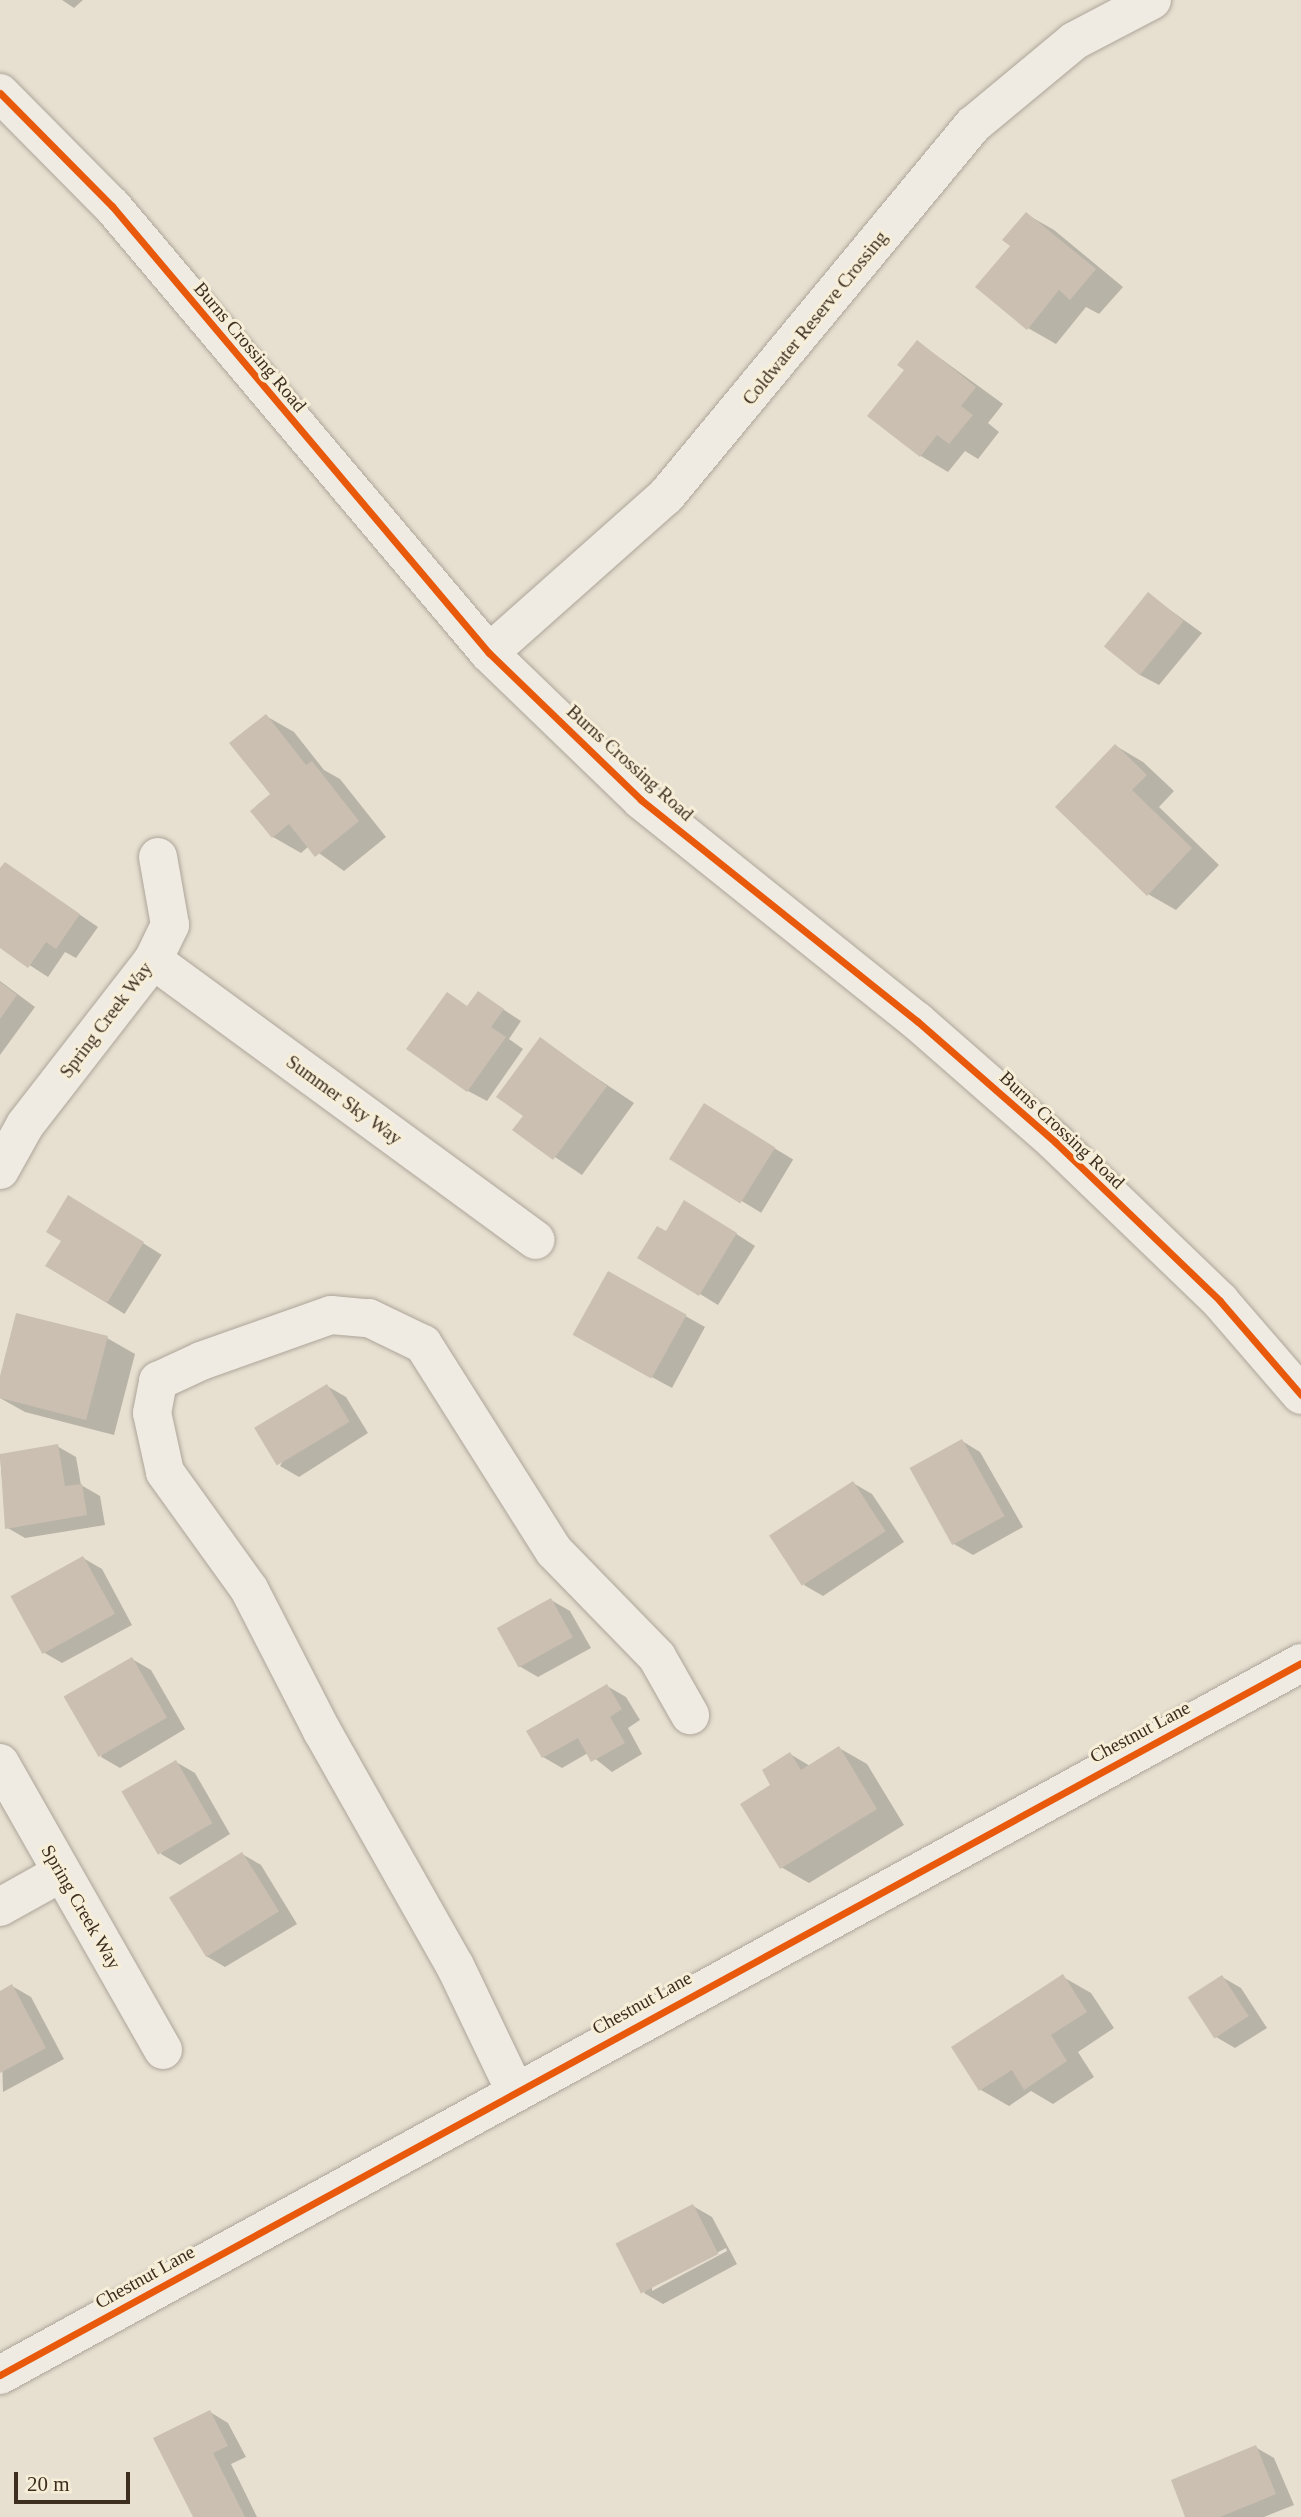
<!DOCTYPE html>
<style>
body{margin:0}
#map{position:relative;width:1301px;height:2517px;overflow:hidden;background:#e7e0d1;font-family:Georgia,serif}
div>[style]{position:absolute}
.shadow>*{inset:0;background:#0003;transform-origin:0 0}
.building>*{inset:0;background:#cbbfb2;transform-origin:0 0}
.roads{filter:drop-shadow(0 0 2px #ada599) drop-shadow(0 0 2px #ada599)}
.minor>*{height:38px;margin:-19px;padding:0 19px;transform-origin:19px;border-radius:19px;background:#efebe3}
.cycleway>*{height:7px;margin:-3.5px;padding:0 3.5px;transform-origin:3.5px;border-radius:3.5px;background:#e8590c}
span{translate:-50% -50%;white-space:nowrap;text-align:center;line-height:1.15;-webkit-text-stroke:6px #f7eed8;paint-order:stroke}
.street-label{font-size:19px;color:#3d2e20}
.scale{position:absolute;left:14px;top:2472px;width:116px;height:32px;box-sizing:border-box;border:4px solid #3d2e20;border-top:0;padding-left:9px;font-size:21px;line-height:24px;white-space:nowrap;color:#3d2e20;-webkit-text-stroke:5px #f7eed8;paint-order:stroke}
</style>
<div id="map">
<div class="shadow">
<div style="clip-path:polygon(62px 0,83px 0,74px 8px)"></div>
<div style="clip-path:polygon(1026px 214px,1054px 230px,1123px 287px,1099px 314px,1086px 307px,1056px 344px,1028px 328px,1012px 246px)"></div>
<div style="clip-path:polygon(918px 342px,1003px 404px,988px 423px,999px 432px,978px 459px,965px 451px,948px 472px,921px 456px,906px 370px)"></div>
<div style="clip-path:polygon(1148px 594px,1202px 633px,1159px 685px,1140px 675px)"></div>
<div style="clip-path:polygon(266px 716px,294px 732px,324px 770px,340px 779px,386px 837px,344px 871px,309px 846px,301px 853px,273px 837px)"></div>
<div style="clip-path:polygon(1116px 746px,1143px 762px,1174px 791px,1159px 807px,1219px 865px,1176px 910px,1148px 894px)"></div>
<div style="clip-path:polygon(5px 864px,98px 927px,76px 958px,65px 952px,48px 977px,0 946px,0 871px)"></div>
<div style="clip-path:polygon(0 981px,35px 1007px,0 1055px)"></div>
<div style="clip-path:polygon(478px 993px,521px 1021px,509px 1039px,523px 1049px,487px 1101px,468px 1091px,468px 1007px)"></div>
<div style="clip-path:polygon(540px 1040px,634px 1103px,582px 1175px,514px 1130px,525px 1116px)"></div>
<div style="left:704px;top:1106px;width:104px;height:62px;rotate:31deg"></div>
<div style="left:87px;top:1208px;width:88px;height:70px;rotate:32deg"></div>
<div style="clip-path:polygon(704px 1213px,755px 1246px,718px 1305px,700px 1294px,666px 1233px)"></div>
<div style="clip-path:polygon(609px 1273px,705px 1327px,672px 1388px,593px 1345px)"></div>
<div style="clip-path:polygon(107px 1338px,135px 1354px,114px 1435px,25px 1412px,0 1398px,0 1383px)"></div>
<div style="clip-path:polygon(327px 1386px,346px 1397px,368px 1433px,299px 1477px,280px 1466px)"></div>
<div style="clip-path:polygon(962px 1441px,980px 1452px,1023px 1527px,973px 1555px,954px 1544px)"></div>
<div style="clip-path:polygon(57px 1446px,76px 1457px,81px 1485px,100px 1496px,105px 1525px,25px 1538px,6px 1527px,0 1455px)"></div>
<div style="clip-path:polygon(853px 1483px,872px 1494px,904px 1542px,823px 1596px,804px 1585px)"></div>
<div style="clip-path:polygon(83px 1558px,102px 1569px,132px 1625px,62px 1663px,43px 1652px,13px 1596px)"></div>
<div style="clip-path:polygon(551px 1600px,570px 1611px,591px 1648px,538px 1677px,519px 1666px)"></div>
<div style="clip-path:polygon(132px 1659px,151px 1670px,185px 1729px,120px 1768px,101px 1757px)"></div>
<div style="clip-path:polygon(607px 1686px,626px 1697px,640px 1720px,628px 1728px,642px 1754px,612px 1772px,588px 1753px,562px 1768px,543px 1757px)"></div>
<div style="clip-path:polygon(839px 1748px,867px 1764px,904px 1825px,809px 1883px,781px 1867px,773px 1786px,790px 1754px,810px 1766px)"></div>
<div style="clip-path:polygon(176px 1762px,195px 1773px,230px 1834px,180px 1865px,161px 1854px)"></div>
<div style="clip-path:polygon(242px 1854px,261px 1865px,297px 1924px,225px 1967px,206px 1956px)"></div>
<div style="clip-path:polygon(1063px 1977px,1091px 1993px,1114px 2028px,1078px 2052px,1094px 2077px,1053px 2104px,1031px 2091px,1009px 2106px,981px 2090px,953px 2048px)"></div>
<div style="clip-path:polygon(1222px 1977px,1241px 1988px,1267px 2028px,1235px 2048px,1216px 2037px)"></div>
<div style="clip-path:polygon(12px 1986px,31px 1997px,64px 2059px,3px 2092px,0 1993px)"></div>
<div style="clip-path:polygon(evenodd,693px 2206px,712px 2217px,737px 2264px,663px 2304px,644px 2293px,693px 2206px,726px 2248px,727px 2251px,652px 2291px,652px 2287px,726px 2248px)"></div>
<div style="clip-path:polygon(210px 2412px,228px 2423px,246px 2457px,231px 2464px,257px 2517px,195px 2517px)"></div>
<div style="clip-path:polygon(1255px 2447px,1274px 2458px,1294px 2505px,1264px 2517px,1187px 2517px)"></div>
</div>
<div class="building">
<div style="clip-path:polygon(1026px 212px,1096px 269px,1070px 300px,1059px 290px,1027px 330px,975px 287px,1010px 246px,1002px 240px)"></div>
<div style="clip-path:polygon(917px 340px,976px 387px,961px 406px,973px 415px,949px 444px,937px 435px,920px 457px,867px 416px,904px 370px,897px 365px)"></div>
<div style="left:1148px;top:592px;width:46px;height:70px;rotate:39deg"></div>
<div style="clip-path:polygon(266px 714px,306px 765px,312px 761px,359px 821px,315px 857px,289px 824px,272px 838px,250px 811px,270px 794px,229px 743px)"></div>
<div style="clip-path:polygon(1115px 744px,1147px 775px,1132px 790px,1192px 848px,1147px 896px,1055px 807px)"></div>
<div style="clip-path:polygon(5px 862px,80px 914px,56px 949px,46px 942px,28px 968px,0 948px,0 868px)"></div>
<div style="clip-path:polygon(0 982px,17px 995px,0 1019px)"></div>
<div style="clip-path:polygon(478px 991px,504px 1009px,491px 1027px,506px 1037px,467px 1092px,406px 1049px,447px 992px,467px 1006px)"></div>
<div style="clip-path:polygon(540px 1037px,607px 1086px,553px 1160px,512px 1130px,523px 1116px,496px 1097px)"></div>
<div style="left:704px;top:1103px;width:84px;height:66px;rotate:32deg"></div>
<div style="clip-path:polygon(68px 1195px,144px 1242px,107px 1303px,45px 1266px,61px 1241px,46px 1232px)"></div>
<div style="clip-path:polygon(684px 1200px,737px 1233px,699px 1296px,637px 1258px,657px 1226px,666px 1231px)"></div>
<div style="left:608px;top:1271px;width:90px;height:73px;rotate:29deg"></div>
<div style="clip-path:polygon(16px 1313px,108px 1336px,86px 1420px,0 1398px,0 1376px)"></div>
<div style="left:327px;top:1384px;width:44px;height:85px;rotate:59deg"></div>
<div style="left:962px;top:1439px;width:88px;height:60px;rotate:61deg"></div>
<div style="clip-path:polygon(58px 1444px,65px 1486px,82px 1484px,87px 1515px,5px 1529px,0 1454px)"></div>
<div style="left:853px;top:1481px;width:60px;height:100px;rotate:57deg"></div>
<div style="left:83px;top:1556px;width:66px;height:83px;rotate:61deg"></div>
<div style="left:551px;top:1598px;width:45px;height:62px;rotate:61deg"></div>
<div style="left:132px;top:1657px;width:70px;height:79px;rotate:60deg"></div>
<div style="clip-path:polygon(607px 1684px,622px 1709px,610px 1717px,625px 1743px,591px 1762px,578px 1738px,542px 1758px,526px 1731px)"></div>
<div style="clip-path:polygon(839px 1746px,877px 1809px,780px 1869px,740px 1804px,770px 1785px,762px 1770px,790px 1752px,801px 1770px)"></div>
<div style="left:176px;top:1760px;width:73px;height:63px;rotate:60deg"></div>
<div style="left:242px;top:1852px;width:70px;height:86px;rotate:58deg"></div>
<div style="clip-path:polygon(1063px 1974px,1087px 2012px,1051px 2035px,1067px 2061px,1024px 2090px,1012px 2070px,979px 2091px,951px 2047px)"></div>
<div style="left:1222px;top:1975px;width:49px;height:41px;rotate:57deg"></div>
<div style="clip-path:polygon(12px 1984px,46px 2048px,0 2073px,0 1991px)"></div>
<div style="left:693px;top:2204px;width:56px;height:87px;rotate:63deg"></div>
<div style="clip-path:polygon(210px 2410px,228px 2446px,213px 2453px,245px 2517px,193px 2517px,153px 2438px)"></div>
<div style="clip-path:polygon(1256px 2445px,1276px 2494px,1220px 2517px,1185px 2517px,1171px 2480px)"></div>
</div>
<div class="roads">
<div class="minor">
<div style="left:0;top:93px;width:159px;rotate:45.3deg"></div>
<div style="left:112px;top:206px;width:585px;rotate:49.86deg"></div>
<div style="left:489px;top:653px;width:211px;rotate:44deg"></div>
<div style="left:641px;top:800px;width:354px;rotate:38.7deg"></div>
<div style="left:917px;top:1021px;width:184px;rotate:41.2deg"></div>
<div style="left:1055px;top:1142px;width:229px;rotate:43.9deg"></div>
<div style="left:1220px;top:1301px;width:124px;rotate:49.2deg"></div>
<div style="left:489px;top:653px;width:237px;rotate:-41.6deg"></div>
<div style="left:666px;top:496px;width:482px;rotate:-50.4deg"></div>
<div style="left:973px;top:125px;width:131px;rotate:-39.7deg"></div>
<div style="left:1074px;top:41px;width:88px;rotate:-27.7deg"></div>
<div style="left:153px;top:960px;width:474px;rotate:36.2deg"></div>
<div style="left:0;top:1170px;width:51px;rotate:-60.9deg"></div>
<div style="left:25px;top:1125px;width:209px;rotate:-52.2deg"></div>
<div style="left:153px;top:960px;width:39px;rotate:-64deg"></div>
<div style="left:170px;top:925px;width:69px;rotate:-100deg"></div>
<div style="left:0;top:1763px;width:330px;rotate:60.4deg"></div>
<div style="left:0;top:1907px;width:70px;rotate:-29.1deg"></div>
<div style="left:515px;top:2091px;width:139px;rotate:-115.6deg"></div>
<div style="left:455px;top:1966px;width:270px;rotate:-119.5deg"></div>
<div style="left:322px;top:1731px;width:160px;rotate:-117.2deg"></div>
<div style="left:249px;top:1589px;width:144px;rotate:-125.7deg"></div>
<div style="left:165px;top:1472px;width:60px;rotate:-102.4deg"></div>
<div style="left:152px;top:1413px;width:33px;rotate:-79deg"></div>
<div style="left:158px;top:1381px;width:47px;rotate:-24.9deg"></div>
<div style="left:201px;top:1361px;width:138px;rotate:-19.5deg"></div>
<div style="left:331px;top:1315px;width:38px;rotate:5deg"></div>
<div style="left:369px;top:1318px;width:60px;rotate:25.7deg"></div>
<div style="left:423px;top:1344px;width:245px;rotate:57.7deg"></div>
<div style="left:554px;top:1551px;width:148px;rotate:45.8deg"></div>
<div style="left:657px;top:1657px;width:67px;rotate:60.4deg"></div>
<div style="left:0;top:2375px;width:1483px;rotate:-28.69deg"></div>
</div>
</div>
<div class="cycleway">
<div style="left:0;top:93px;width:159px;rotate:45.3deg"></div>
<div style="left:112px;top:206px;width:585px;rotate:49.86deg"></div>
<div style="left:489px;top:653px;width:211px;rotate:44deg"></div>
<div style="left:641px;top:800px;width:354px;rotate:38.7deg"></div>
<div style="left:917px;top:1021px;width:184px;rotate:41.2deg"></div>
<div style="left:1055px;top:1142px;width:229px;rotate:43.9deg"></div>
<div style="left:1220px;top:1301px;width:124px;rotate:49.2deg"></div>
<div style="left:0;top:2375px;width:1483px;rotate:-28.69deg"></div>
</div>
<div class="street-label">
<span style="left:815px;top:318px;rotate:-51deg">Coldwater Reserve Crossing</span>
<span style="left:250px;top:347px;rotate:50deg">Burns Crossing Road</span>
<span style="left:630px;top:763px;rotate:42deg">Burns Crossing Road</span>
<span style="left:106px;top:1020px;rotate:-53deg">Spring Creek Way</span>
<span style="left:344px;top:1100px;rotate:36deg">Summer Sky Way</span>
<span style="left:1062px;top:1130px;rotate:43deg">Burns Crossing Road</span>
<span style="left:1140px;top:1732px;rotate:-28deg">Chestnut Lane</span>
<span style="left:81px;top:1907px;rotate:60deg">Spring Creek Way</span>
<span style="left:642px;top:2003px;rotate:-29deg">Chestnut Lane</span>
<span style="left:145px;top:2277px;rotate:-29deg">Chestnut Lane</span>
</div>
<div class="scale">20 m</div>
</div>
